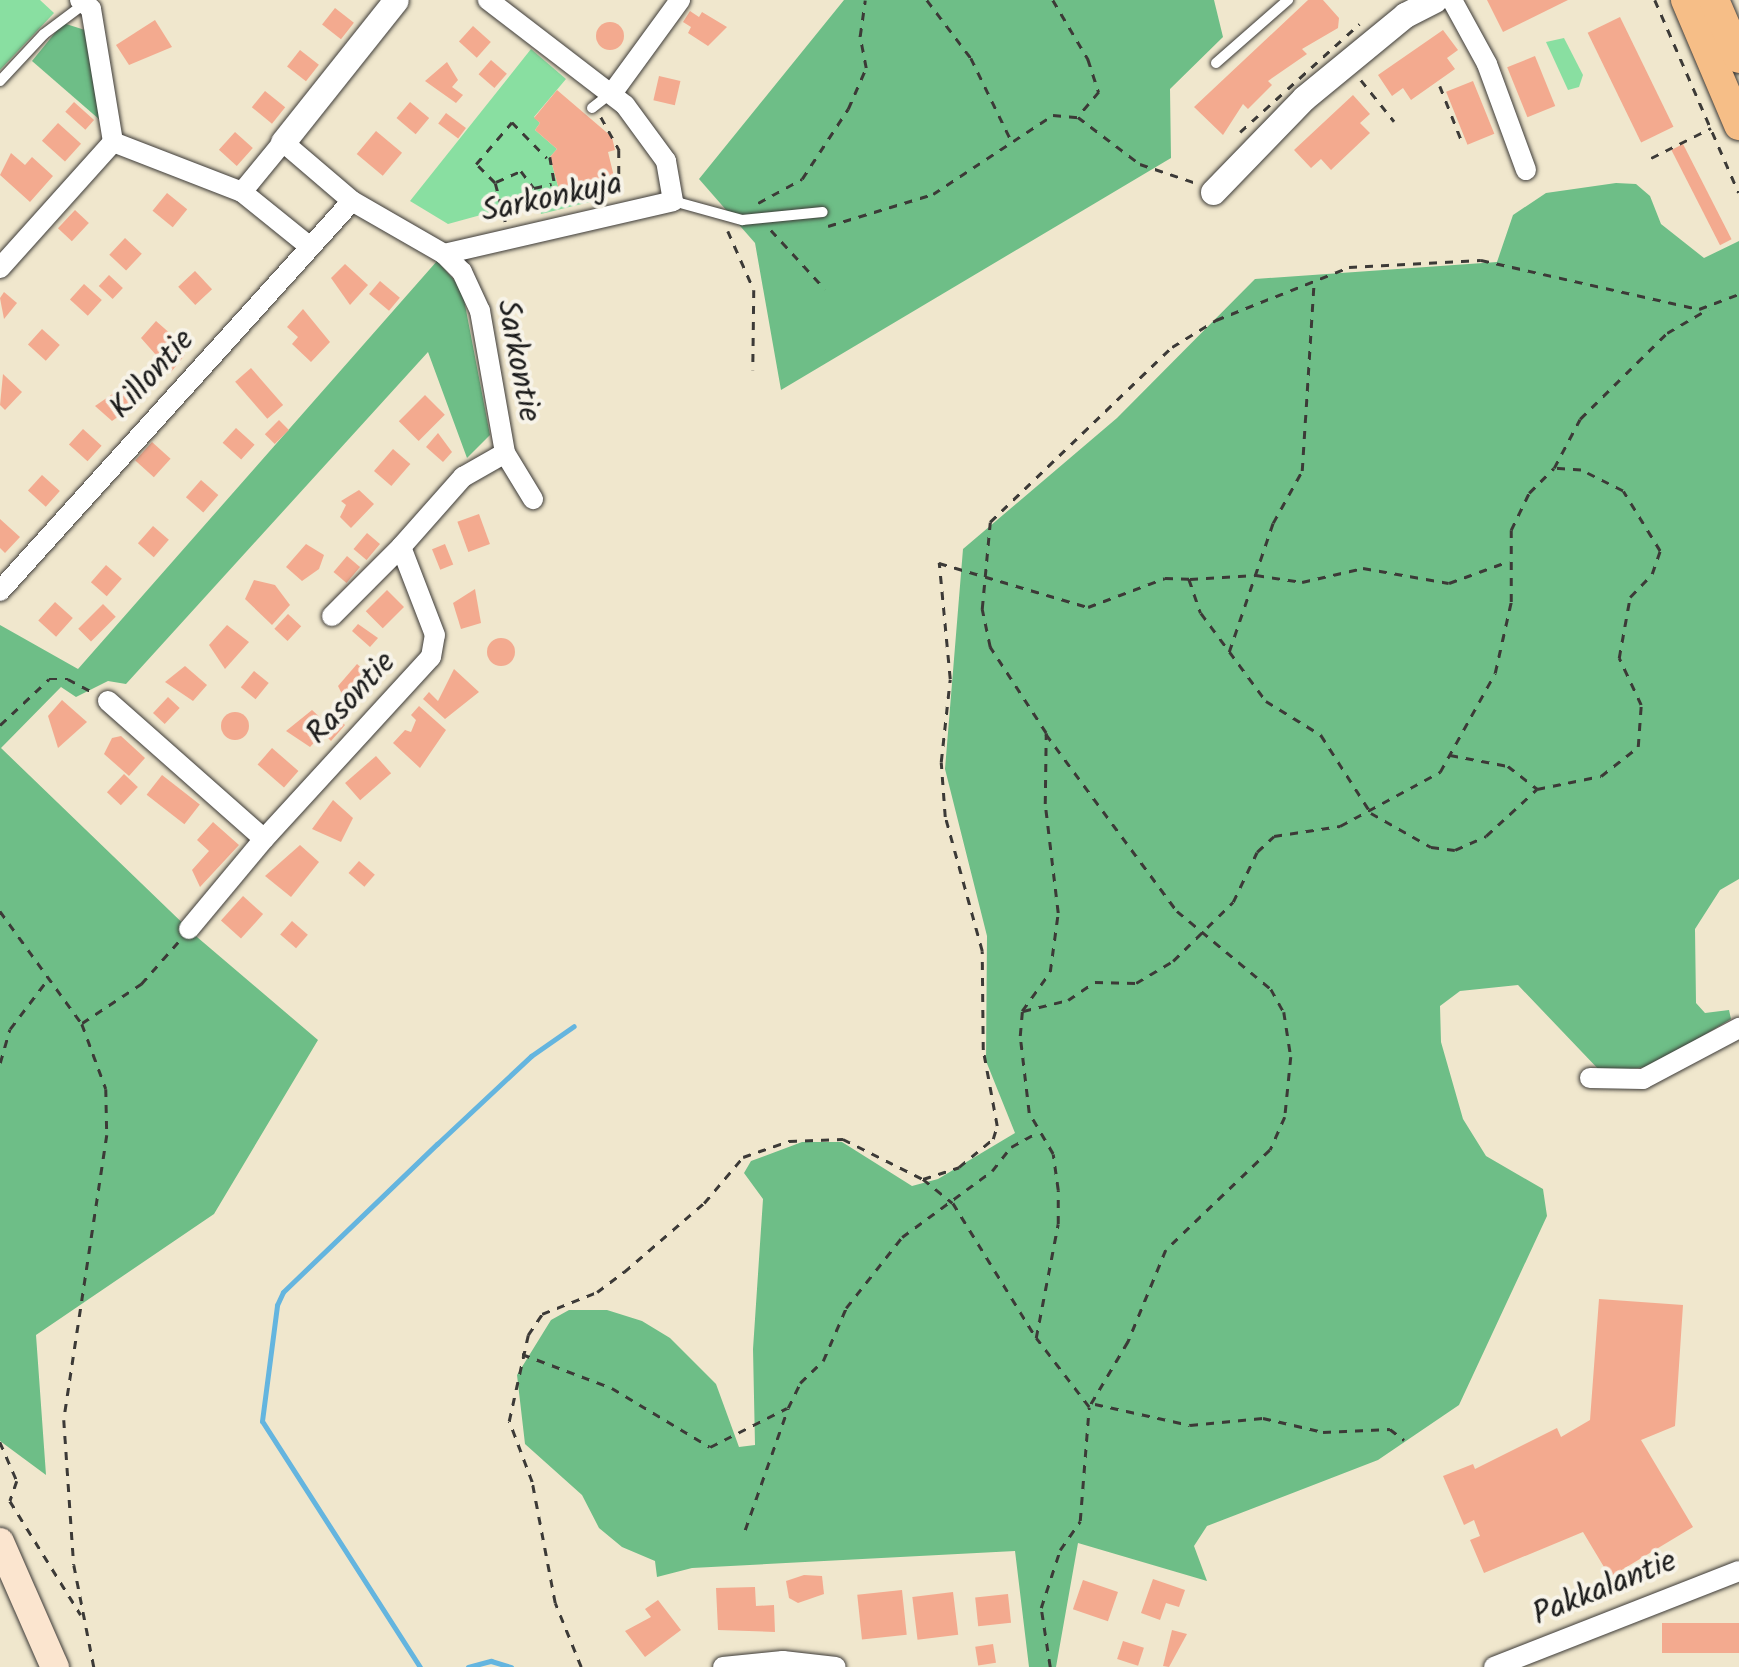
<!DOCTYPE html>
<style>
body{margin:0}
#map{position:relative;width:1739px;height:1667px;overflow:hidden;background:#f0e7cd;font-family:Kalam,sans-serif}
div>[style]{position:absolute}
.green>*{inset:0;background:#89dfa1}
.forest>*{inset:0;background:#6ebe87}
.stream>*{height:5px;margin:-2.5px;padding:0 2.5px;transform-origin:2.5px;border-radius:2.5px;background:#64b5df}
.building>*{inset:0;background:#f3aa8f;transform-origin:0 0}
.round{border-radius:50%}
.path>*{height:2.5px;margin-top:-1.25px;transform-origin:0;background:repeating-linear-gradient(90deg,#3c3a37 0 8px,transparent 0 16px)}
.roads{filter:drop-shadow(0 0 2px #3c3a37) drop-shadow(0 0 2px #3c3a37)}
.service>*{height:10px;margin:-5px;padding:0 5px;transform-origin:5px;border-radius:5px;background:#fff}
.minor>*{height:20px;margin:-10px;padding:0 10px;transform-origin:10px;border-radius:10px;background:#fff}
.tertiary>*{height:25px;margin:-12.5px;padding:0 12.5px;transform-origin:12.5px;border-radius:12.5px;background:#fff}
.secondary>*{height:28px;margin:-14px;padding:0 14px;transform-origin:14px;border-radius:14px;background:#fbe5cf}
.primary>*{height:30px;margin:-15px;padding:0 15px;transform-origin:15px;border-radius:15px;background:#f6be87}
span{translate:-50% -50%;white-space:nowrap;text-align:center;line-height:1.15;-webkit-text-stroke:8px #f7f3e8;paint-order:stroke}
.street-label{font-size:32px;color:#1c1c1c}
</style>
<div id="map">
<div class="green">
<div style="clip-path:polygon(0 0,40px 0,54px 13px,0 70px)"></div>
<div style="clip-path:polygon(1564px 38px,1583px 75px,1579px 87px,1568px 90px,1546px 42px)"></div>
<div style="clip-path:polygon(531px 49px,566px 79px,534px 117px,540px 123px,535px 130px,557px 149px,550px 157px,561px 197px,582px 192px,602px 199px,541px 214px,536px 200px,448px 224px,410px 201px)"></div>
</div>
<div class="forest">
<div style="clip-path:polygon(844px 0,1214px 0,1223px 37px,1170px 89px,1171px 158px,781px 390px,755px 243px,699px 179px)"></div>
<div style="clip-path:polygon(63px 23px,88px 31px,100px 120px,32px 61px)"></div>
<div style="clip-path:polygon(1616px 183px,1636px 184px,1650px 196px,1661px 224px,1704px 258px,1739px 241px,1739px 879px,1720px 890px,1695px 929px,1696px 1003px,1705px 1013px,1729px 1010px,1731px 1019px,1652px 1066px,1602px 1073px,1518px 985px,1460px 991px,1440px 1006px,1441px 1042px,1463px 1119px,1486px 1156px,1543px 1189px,1547px 1216px,1459px 1405px,1378px 1460px,1207px 1526px,1194px 1546px,1207px 1581px,1078px 1543px,1056px 1667px,1029px 1667px,1015px 1551px,692px 1568px,657px 1577px,655px 1561px,622px 1547px,599px 1528px,582px 1495px,525px 1444px,517px 1375px,551px 1320px,569px 1310px,607px 1310px,642px 1321px,670px 1338px,716px 1384px,739px 1447px,755px 1445px,753px 1349px,763px 1199px,744px 1173px,751px 1161px,802px 1142px,842px 1142px,912px 1186px,938px 1179px,1015px 1133px,986px 1061px,987px 936px,945px 769px,963px 549px,1117px 418px,1255px 279px,1497px 262px,1513px 215px,1546px 193px)"></div>
<div style="clip-path:polygon(437px 261px,462px 289px,490px 435px,467px 458px,428px 352px,126px 684px,108px 681px,76px 697px,61px 687px,1px 748px,197px 937px,318px 1040px,214px 1214px,36px 1335px,46px 1475px,0 1441px,0 625px,78px 669px)"></div>
</div>
<div class="stream">
<div style="left:420px;top:1667px;width:292px;rotate:-122.7deg"></div>
<div style="left:262px;top:1421px;width:117px;rotate:-82.6deg"></div>
<div style="left:277px;top:1305px;width:14px;rotate:-65deg"></div>
<div style="left:283px;top:1292px;width:214px;rotate:-43.9deg"></div>
<div style="left:437px;top:1144px;width:129px;rotate:-43.1deg"></div>
<div style="left:531px;top:1056px;width:52px;rotate:-34.9deg"></div>
<div style="left:468px;top:1667px;width:24px;rotate:-15deg"></div>
<div style="left:491px;top:1661px;width:21px;rotate:17deg"></div>
</div>
<div class="building">
<div style="clip-path:polygon(1308px 0,1323px 0,1339px 18px,1338px 28px,1302px 49px,1307px 54px,1268px 81px,1272px 85px,1248px 109px,1243px 104px,1223px 135px,1194px 107px)"></div>
<div style="clip-path:polygon(1487px 0,1568px 0,1503px 32px)"></div>
<div style="left:335px;top:8px;width:24px;height:21px;rotate:38deg"></div>
<div style="clip-path:polygon(690px 11px,699px 17px,702px 12px,727px 27px,708px 46px,688px 33px,691px 27px,683px 22px)"></div>
<div style="left:1620px;top:17px;width:122px;height:36px;rotate:64deg"></div>
<div style="clip-path:polygon(155px 20px,172px 47px,129px 65px,116px 45px)"></div>
<div class="round" style="left:596px;top:22px;width:28px;height:28px"></div>
<div style="left:473px;top:26px;width:24px;height:21px;rotate:42deg"></div>
<div style="clip-path:polygon(1443px 30px,1458px 50px,1447px 58px,1455px 69px,1411px 100px,1403px 88px,1392px 96px,1378px 75px)"></div>
<div style="left:300px;top:50px;width:24px;height:21px;rotate:38deg"></div>
<div style="left:1535px;top:56px;width:54px;height:30px;rotate:68deg"></div>
<div style="left:491px;top:60px;width:21px;height:19px;rotate:41deg"></div>
<div style="clip-path:polygon(447px 62px,458px 80px,452px 87px,463px 95px,456px 103px,425px 81px)"></div>
<div style="left:659px;top:76px;width:22px;height:25px;rotate:13deg"></div>
<div style="left:1473px;top:81px;width:57px;height:29px;rotate:68deg"></div>
<div style="clip-path:polygon(557px 90px,612px 137px,615px 150px,608px 152px,616px 185px,600px 188px,601px 194px,561px 197px,550px 157px,557px 149px,535px 130px,540px 123px,534px 118px)"></div>
<div style="left:265px;top:91px;width:26px;height:21px;rotate:39deg"></div>
<div style="clip-path:polygon(1353px 95px,1370px 114px,1360px 123px,1370px 133px,1331px 170px,1321px 159px,1311px 168px,1294px 150px)"></div>
<div style="left:74px;top:102px;width:27px;height:13px;rotate:42deg"></div>
<div style="left:410px;top:102px;width:25px;height:21px;rotate:40deg"></div>
<div style="left:446px;top:113px;width:25px;height:13px;rotate:37deg"></div>
<div style="left:58px;top:123px;width:31px;height:24px;rotate:42deg"></div>
<div style="left:376px;top:131px;width:34px;height:30px;rotate:40deg"></div>
<div style="left:235px;top:132px;width:24px;height:24px;rotate:42deg"></div>
<div style="left:1683px;top:144px;width:107px;height:13px;rotate:63deg"></div>
<div style="clip-path:polygon(11px 153px,25px 165px,32px 157px,53px 176px,30px 202px,0 175px)"></div>
<div style="left:167px;top:193px;width:26px;height:23px;rotate:39deg"></div>
<div style="left:75px;top:210px;width:19px;height:25px;rotate:43deg"></div>
<div style="left:125px;top:238px;width:23px;height:23px;rotate:43deg"></div>
<div style="clip-path:polygon(345px 264px,368px 285px,350px 305px,331px 278px)"></div>
<div style="left:195px;top:271px;width:25px;height:23px;rotate:47deg"></div>
<div style="left:109px;top:275px;width:19px;height:15px;rotate:43deg"></div>
<div style="left:380px;top:281px;width:26px;height:17px;rotate:40deg"></div>
<div style="left:84px;top:284px;width:24px;height:21px;rotate:42deg"></div>
<div style="clip-path:polygon(4px 292px,17px 303px,4px 319px,0 298px)"></div>
<div style="clip-path:polygon(303px 309px,330px 342px,311px 362px,292px 344px,298px 337px,287px 327px)"></div>
<div style="clip-path:polygon(156px 321px,181px 343px,177px 348px,185px 355px,171px 372px,141px 338px)"></div>
<div style="left:42px;top:329px;width:24px;height:21px;rotate:42deg"></div>
<div style="left:251px;top:368px;width:49px;height:21px;rotate:49deg"></div>
<div style="clip-path:polygon(3px 374px,22px 392px,5px 410px,0 405px)"></div>
<div style="clip-path:polygon(127px 384px,143px 399px,112px 421px,95px 406px)"></div>
<div style="left:425px;top:395px;width:28px;height:37px;rotate:45deg"></div>
<div style="left:279px;top:420px;width:14px;height:20px;rotate:45deg"></div>
<div style="left:236px;top:428px;width:25px;height:20px;rotate:42deg"></div>
<div style="left:83px;top:429px;width:25px;height:21px;rotate:42deg"></div>
<div style="clip-path:polygon(438px 433px,452px 452px,443px 462px,426px 447px)"></div>
<div style="left:152px;top:442px;width:25px;height:25px;rotate:42deg"></div>
<div style="left:393px;top:449px;width:23px;height:29px;rotate:41deg"></div>
<div style="left:42px;top:475px;width:24px;height:21px;rotate:42deg"></div>
<div style="left:201px;top:480px;width:23px;height:23px;rotate:41deg"></div>
<div style="clip-path:polygon(359px 490px,374px 504px,351px 528px,340px 517px,346px 505px,341px 501px)"></div>
<div style="left:479px;top:514px;width:32px;height:23px;rotate:70deg"></div>
<div style="clip-path:polygon(0 519px,20px 537px,5px 553px,0 548px)"></div>
<div style="left:153px;top:526px;width:21px;height:23px;rotate:41deg"></div>
<div style="left:367px;top:533px;width:17px;height:21px;rotate:40deg"></div>
<div style="clip-path:polygon(306px 544px,324px 555px,319px 569px,302px 581px,286px 567px)"></div>
<div style="left:445px;top:544px;width:22px;height:14px;rotate:68deg"></div>
<div style="left:347px;top:556px;width:17px;height:21px;rotate:40deg"></div>
<div style="left:106px;top:565px;width:21px;height:23px;rotate:41deg"></div>
<div style="clip-path:polygon(254px 580px,275px 585px,290px 605px,272px 625px,245px 599px)"></div>
<div style="clip-path:polygon(475px 589px,481px 623px,461px 629px,453px 603px)"></div>
<div style="left:387px;top:590px;width:24px;height:30px;rotate:45deg"></div>
<div style="left:55px;top:602px;width:24px;height:25px;rotate:42deg"></div>
<div style="left:103px;top:604px;width:18px;height:35px;rotate:45deg"></div>
<div style="left:288px;top:614px;width:18px;height:20px;rotate:43deg"></div>
<div style="clip-path:polygon(358px 624px,378px 638px,370px 647px,352px 631px)"></div>
<div style="clip-path:polygon(227px 625px,249px 642px,225px 669px,209px 645px)"></div>
<div class="round" style="left:487px;top:638px;width:28px;height:28px"></div>
<div style="clip-path:polygon(357px 664px,373px 678px,371px 688px,345px 700px,338px 686px)"></div>
<div style="clip-path:polygon(185px 666px,207px 685px,193px 701px,165px 682px)"></div>
<div style="clip-path:polygon(454px 669px,479px 692px,445px 719px,423px 699px,429px 692px,438px 701px)"></div>
<div style="left:254px;top:671px;width:19px;height:21px;rotate:39deg"></div>
<div style="left:168px;top:697px;width:16px;height:22px;rotate:43deg"></div>
<div style="clip-path:polygon(62px 700px,87px 722px,58px 748px,48px 716px)"></div>
<div style="clip-path:polygon(419px 706px,446px 730px,420px 768px,393px 743px,405px 730px,411px 732px,416px 720px,411px 715px)"></div>
<div style="clip-path:polygon(312px 710px,323px 720px,330px 712px,345px 725px,331px 741px,323px 733px,310px 747px,286px 731px)"></div>
<div class="round" style="left:221px;top:712px;width:28px;height:28px"></div>
<div style="clip-path:polygon(121px 736px,145px 758px,129px 776px,104px 754px,112px 738px)"></div>
<div style="left:272px;top:748px;width:35px;height:22px;rotate:41deg"></div>
<div style="left:376px;top:756px;width:23px;height:41px;rotate:49deg"></div>
<div style="left:124px;top:774px;width:19px;height:25px;rotate:43deg"></div>
<div style="left:162px;top:775px;width:48px;height:25px;rotate:38deg"></div>
<div style="clip-path:polygon(333px 800px,353px 818px,341px 842px,312px 829px)"></div>
<div style="clip-path:polygon(213px 822px,239px 845px,200px 887px,192px 870px,209px 851px,197px 840px)"></div>
<div style="clip-path:polygon(300px 845px,319px 862px,291px 897px,265px 876px)"></div>
<div style="left:359px;top:861px;width:21px;height:16px;rotate:41deg"></div>
<div style="left:243px;top:896px;width:27px;height:33px;rotate:42deg"></div>
<div style="left:292px;top:921px;width:21px;height:18px;rotate:41deg"></div>
<div style="clip-path:polygon(1599px 1299px,1683px 1305px,1675px 1426px,1641px 1440px,1693px 1527px,1610px 1577px,1583px 1532px,1484px 1573px,1470px 1540px,1480px 1536px,1474px 1520px,1464px 1525px,1443px 1476px,1473px 1464px,1475px 1469px,1557px 1428px,1561px 1437px,1590px 1420px)"></div>
<div style="clip-path:polygon(804px 1575px,822px 1576px,824px 1594px,798px 1603px,789px 1598px,786px 1581px)"></div>
<div style="clip-path:polygon(1153px 1579px,1185px 1590px,1179px 1607px,1166px 1603px,1160px 1620px,1141px 1613px)"></div>
<div style="left:1083px;top:1580px;width:37px;height:31px;rotate:19deg"></div>
<div style="clip-path:polygon(755px 1587px,756px 1606px,774px 1605px,775px 1632px,718px 1630px,716px 1588px)"></div>
<div style="left:902px;top:1590px;width:45px;height:45px;rotate:84deg"></div>
<div style="left:953px;top:1592px;width:43px;height:41px;rotate:83deg"></div>
<div style="left:1008px;top:1594px;width:29px;height:33px;rotate:84deg"></div>
<div style="clip-path:polygon(658px 1600px,681px 1630px,645px 1657px,625px 1631px,651px 1617px,645px 1609px)"></div>
<div style="left:1739px;top:1623px;width:30px;height:77px;rotate:90deg"></div>
<div style="clip-path:polygon(1172px 1630px,1187px 1634px,1169px 1667px,1163px 1666px)"></div>
<div style="left:1123px;top:1641px;width:22px;height:19px;rotate:18deg"></div>
<div style="left:993px;top:1644px;width:19px;height:18px;rotate:81deg"></div>
</div>
<div class="path">
<div style="left:927px;top:0;width:73px;rotate:52.8deg"></div>
<div style="left:971px;top:58px;width:89px;rotate:64deg"></div>
<div style="left:1053px;top:0;width:69px;rotate:59.3deg"></div>
<div style="left:1088px;top:59px;width:35px;rotate:72deg"></div>
<div style="left:1099px;top:92px;width:31px;rotate:130deg"></div>
<div style="left:1655px;top:0;width:210px;rotate:66.5deg"></div>
<div style="left:1361px;top:80px;width:53px;rotate:51.2deg"></div>
<div style="left:1440px;top:86px;width:62px;rotate:68.4deg"></div>
<div style="left:601px;top:117px;width:38px;rotate:61deg"></div>
<div style="left:619px;top:150px;width:35px;rotate:90deg"></div>
<div style="left:619px;top:185px;width:13px;rotate:132deg"></div>
<div style="left:1240px;top:132px;width:161px;rotate:-42.2deg"></div>
<div style="left:550px;top:157px;width:48px;rotate:80.3deg"></div>
<div style="left:558px;top:204px;width:49px;rotate:-8.1deg"></div>
<div style="left:1651px;top:158px;width:67px;rotate:-26.6deg"></div>
<div style="left:496px;top:182px;width:27px;rotate:-24deg"></div>
<div style="left:521px;top:171px;width:21px;rotate:53deg"></div>
<div style="left:534px;top:188px;width:18px;rotate:-13deg"></div>
<div style="left:758px;top:203px;width:50px;rotate:-28.6deg"></div>
<div style="left:802px;top:179px;width:84px;rotate:-56.7deg"></div>
<div style="left:848px;top:109px;width:45px;rotate:-66.3deg"></div>
<div style="left:866px;top:68px;width:33px;rotate:-101deg"></div>
<div style="left:860px;top:36px;width:36px;rotate:-82deg"></div>
<div style="left:505px;top:222px;width:40px;rotate:-104.4deg"></div>
<div style="left:495px;top:183px;width:27px;rotate:-135deg"></div>
<div style="left:476px;top:164px;width:55px;rotate:-49.4deg"></div>
<div style="left:512px;top:122px;width:50px;rotate:45.8deg"></div>
<div style="left:828px;top:226px;width:110px;rotate:-16.9deg"></div>
<div style="left:933px;top:194px;width:144px;rotate:-33.4deg"></div>
<div style="left:1053px;top:115px;width:25px;rotate:5deg"></div>
<div style="left:1078px;top:117px;width:78px;rotate:37.2deg"></div>
<div style="left:1140px;top:164px;width:59px;rotate:18.7deg"></div>
<div style="left:771px;top:230px;width:80px;rotate:47.5deg"></div>
<div style="left:728px;top:231px;width:64px;rotate:66.2deg"></div>
<div style="left:754px;top:290px;width:80px;rotate:90.7deg"></div>
<div style="left:1190px;top:579px;width:66px;rotate:-3.5deg"></div>
<div style="left:1256px;top:575px;width:47px;rotate:8.7deg"></div>
<div style="left:1302px;top:582px;width:63px;rotate:-12.9deg"></div>
<div style="left:1363px;top:568px;width:87px;rotate:9.9deg"></div>
<div style="left:1449px;top:583px;width:64px;rotate:-20.1deg"></div>
<div style="left:1229px;top:652px;width:136px;rotate:-71.2deg"></div>
<div style="left:1273px;top:523px;width:60px;rotate:-60.9deg"></div>
<div style="left:1302px;top:471px;width:190px;rotate:-86.4deg"></div>
<div style="left:0;top:725px;width:67px;rotate:-43.2deg"></div>
<div style="left:49px;top:679px;width:19px"></div>
<div style="left:68px;top:679px;width:30px;rotate:28deg"></div>
<div style="left:1046px;top:734px;width:220px;rotate:53.5deg"></div>
<div style="left:1177px;top:911px;width:122px;rotate:39.7deg"></div>
<div style="left:1271px;top:989px;width:26px;rotate:61deg"></div>
<div style="left:1284px;top:1012px;width:46px;rotate:81.2deg"></div>
<div style="left:1291px;top:1057px;width:60px;rotate:95.7deg"></div>
<div style="left:1285px;top:1117px;width:36px;rotate:114deg"></div>
<div style="left:1270px;top:1150px;width:144px;rotate:136.1deg"></div>
<div style="left:1166px;top:1250px;width:100px;rotate:112.4deg"></div>
<div style="left:1128px;top:1342px;width:74px;rotate:120.7deg"></div>
<div style="left:1450px;top:755px;width:59px;rotate:10.7deg"></div>
<div style="left:1508px;top:766px;width:37px;rotate:38deg"></div>
<div style="left:1537px;top:789px;width:65px;rotate:-11.5deg"></div>
<div style="left:1601px;top:776px;width:47px;rotate:-38.1deg"></div>
<div style="left:1638px;top:747px;width:42px;rotate:-85.9deg"></div>
<div style="left:1641px;top:705px;width:52px;rotate:-115.1deg"></div>
<div style="left:1619px;top:658px;width:62px;rotate:-79.8deg"></div>
<div style="left:1630px;top:597px;width:32px;rotate:-46deg"></div>
<div style="left:1652px;top:574px;width:24px;rotate:-71deg"></div>
<div style="left:1660px;top:551px;width:70px;rotate:-121.7deg"></div>
<div style="left:1623px;top:491px;width:47px;rotate:-153.4deg"></div>
<div style="left:1581px;top:470px;width:26px;rotate:-176deg"></div>
<div style="left:0;top:911px;width:140px;rotate:54deg"></div>
<div style="left:82px;top:1024px;width:69px;rotate:69.7deg"></div>
<div style="left:106px;top:1089px;width:46px;rotate:88.8deg"></div>
<div style="left:107px;top:1135px;width:288px;rotate:98.6deg"></div>
<div style="left:64px;top:1420px;width:145px;rotate:86.1deg"></div>
<div style="left:74px;top:1565px;width:104px;rotate:78.9deg"></div>
<div style="left:1023px;top:1011px;width:46px;rotate:-13.7deg"></div>
<div style="left:1068px;top:1000px;width:32px;rotate:-34deg"></div>
<div style="left:1095px;top:982px;width:41px;rotate:1.4deg"></div>
<div style="left:1136px;top:983px;width:43px;rotate:-30.7deg"></div>
<div style="left:1173px;top:961px;width:84px;rotate:-44.5deg"></div>
<div style="left:1233px;top:902px;width:55px;rotate:-64.4deg"></div>
<div style="left:1257px;top:852px;width:23px;rotate:-43deg"></div>
<div style="left:1274px;top:836px;width:67px;rotate:-8.6deg"></div>
<div style="left:1340px;top:826px;width:114px;rotate:-28.4deg"></div>
<div style="left:1440px;top:772px;width:113px;rotate:-60.9deg"></div>
<div style="left:1495px;top:673px;width:73px;rotate:-77.3deg"></div>
<div style="left:1511px;top:602px;width:72px;rotate:-90deg"></div>
<div style="left:1511px;top:530px;width:41px;rotate:-64.1deg"></div>
<div style="left:1529px;top:493px;width:35px;rotate:-45deg"></div>
<div style="left:1554px;top:468px;width:55px;rotate:-62deg"></div>
<div style="left:1580px;top:419px;width:122px;rotate:-44.7deg"></div>
<div style="left:1667px;top:333px;width:48px;rotate:-30.3deg"></div>
<div style="left:82px;top:1023px;width:71px;rotate:-33.5deg"></div>
<div style="left:141px;top:984px;width:56px;rotate:-48.6deg"></div>
<div style="left:0;top:1063px;width:35px;rotate:-74deg"></div>
<div style="left:10px;top:1029px;width:63px;rotate:-52.8deg"></div>
<div style="left:923px;top:1179px;width:38px;rotate:-18deg"></div>
<div style="left:959px;top:1167px;width:44px;rotate:-39.5deg"></div>
<div style="left:993px;top:1139px;width:14px;rotate:-73deg"></div>
<div style="left:997px;top:1126px;width:77px;rotate:-100.4deg"></div>
<div style="left:983px;top:1050px;width:99px;rotate:-90.6deg"></div>
<div style="left:982px;top:951px;width:139px;rotate:-105.4deg"></div>
<div style="left:945px;top:817px;width:55px;rotate:-94.2deg"></div>
<div style="left:941px;top:762px;width:83px;rotate:-83.8deg"></div>
<div style="left:950px;top:679px;width:117px;rotate:-95.4deg"></div>
<div style="left:939px;top:563px;width:155px;rotate:16.5deg"></div>
<div style="left:1088px;top:607px;width:82px;rotate:-20.6deg"></div>
<div style="left:1165px;top:578px;width:24px;rotate:2deg"></div>
<div style="left:1189px;top:579px;width:36px;rotate:71deg"></div>
<div style="left:1201px;top:613px;width:109px;rotate:53.5deg"></div>
<div style="left:1266px;top:701px;width:65px;rotate:31.7deg"></div>
<div style="left:1321px;top:735px;width:93px;rotate:57.3deg"></div>
<div style="left:1371px;top:813px;width:69px;rotate:29.5deg"></div>
<div style="left:1431px;top:847px;width:24px;rotate:7deg"></div>
<div style="left:1455px;top:850px;width:34px;rotate:-24deg"></div>
<div style="left:1486px;top:836px;width:69px;rotate:-42.7deg"></div>
<div style="left:522px;top:1354px;width:96px;rotate:20.7deg"></div>
<div style="left:612px;top:1388px;width:114px;rotate:31deg"></div>
<div style="left:710px;top:1447px;width:86px;rotate:-26.9deg"></div>
<div style="left:1095px;top:1404px;width:97px;rotate:12.5deg"></div>
<div style="left:1190px;top:1425px;width:73px;rotate:-5.5deg"></div>
<div style="left:1263px;top:1418px;width:62px;rotate:13.1deg"></div>
<div style="left:1323px;top:1432px;width:67px;rotate:-2.6deg"></div>
<div style="left:1390px;top:1429px;width:18px;rotate:38deg"></div>
<div style="left:0;top:1442px;width:43px;rotate:66.4deg"></div>
<div style="left:17px;top:1481px;width:21px;rotate:109deg"></div>
<div style="left:10px;top:1501px;width:134px;rotate:58.1deg"></div>
<div style="left:745px;top:1530px;width:129px;rotate:-70.6deg"></div>
<div style="left:788px;top:1408px;width:28px;rotate:-64deg"></div>
<div style="left:800px;top:1383px;width:32px;rotate:-44deg"></div>
<div style="left:823px;top:1361px;width:58px;rotate:-66.5deg"></div>
<div style="left:846px;top:1308px;width:90px;rotate:-51.7deg"></div>
<div style="left:902px;top:1237px;width:112px;rotate:-36.3deg"></div>
<div style="left:992px;top:1171px;width:31px;rotate:-52deg"></div>
<div style="left:1011px;top:1147px;width:31px;rotate:-29deg"></div>
<div style="left:581px;top:1667px;width:69px;rotate:-112.1deg"></div>
<div style="left:555px;top:1603px;width:123px;rotate:-100.8deg"></div>
<div style="left:532px;top:1482px;width:65px;rotate:-110.7deg"></div>
<div style="left:509px;top:1421px;width:88px;rotate:-77.5deg"></div>
<div style="left:528px;top:1335px;width:25px;rotate:-56deg"></div>
<div style="left:542px;top:1314px;width:59px;rotate:-21.8deg"></div>
<div style="left:597px;top:1292px;width:34px;rotate:-37deg"></div>
<div style="left:624px;top:1272px;width:106px;rotate:-40.8deg"></div>
<div style="left:704px;top:1203px;width:60px;rotate:-49.7deg"></div>
<div style="left:743px;top:1157px;width:49px;rotate:-19.2deg"></div>
<div style="left:789px;top:1141px;width:54px;rotate:-2.1deg"></div>
<div style="left:843px;top:1139px;width:89px;rotate:26.6deg"></div>
<div style="left:923px;top:1179px;width:38px;rotate:39deg"></div>
<div style="left:953px;top:1203px;width:156px;rotate:58.3deg"></div>
<div style="left:1050px;top:1667px;width:60px;rotate:-98.7deg"></div>
<div style="left:1041px;top:1608px;width:61px;rotate:-71.9deg"></div>
<div style="left:1060px;top:1550px;width:35px;rotate:-55deg"></div>
<div style="left:1080px;top:1521px;width:114px;rotate:-85.5deg"></div>
<div style="left:1089px;top:1407px;width:87px;rotate:-127.5deg"></div>
<div style="left:1036px;top:1338px;width:116px;rotate:-79.1deg"></div>
<div style="left:1058px;top:1224px;width:34px;rotate:-90deg"></div>
<div style="left:1058px;top:1190px;width:36px;rotate:-98deg"></div>
<div style="left:1053px;top:1154px;width:48px;rotate:-120.3deg"></div>
<div style="left:1029px;top:1113px;width:78px;rotate:-96.7deg"></div>
<div style="left:1020px;top:1036px;width:25px;rotate:-85deg"></div>
<div style="left:1022px;top:1011px;width:48px;rotate:-54.3deg"></div>
<div style="left:1050px;top:972px;width:60px;rotate:-82.3deg"></div>
<div style="left:1058px;top:913px;width:110px;rotate:-96.8deg"></div>
<div style="left:1045px;top:804px;width:71px;rotate:-89.2deg"></div>
<div style="left:1046px;top:733px;width:103px;rotate:-123.1deg"></div>
<div style="left:990px;top:647px;width:39px;rotate:-102deg"></div>
<div style="left:982px;top:609px;width:87px;rotate:-84.7deg"></div>
<div style="left:990px;top:522px;width:252px;rotate:-43.9deg"></div>
<div style="left:1172px;top:347px;width:52px;rotate:-31.5deg"></div>
<div style="left:1216px;top:320px;width:143px;rotate:-21.7deg"></div>
<div style="left:1349px;top:267px;width:132px;rotate:-3deg"></div>
<div style="left:1481px;top:260px;width:223px;rotate:12.7deg"></div>
<div style="left:1699px;top:309px;width:43px;rotate:-20.6deg"></div>
</div>
<div class="roads">
<div class="service">
<div style="left:1216px;top:63px;width:96px;rotate:-41.2deg"></div>
<div style="left:0;top:81px;width:64px;rotate:-46.9deg"></div>
<div style="left:44px;top:34px;width:50px;rotate:-36.9deg"></div>
<div style="left:592px;top:108px;width:24px;rotate:-38deg"></div>
<div style="left:673px;top:201px;width:72px;rotate:15.4deg"></div>
<div style="left:742px;top:220px;width:81px;rotate:-5.6deg"></div>
</div>
<div class="minor">
<div style="left:80px;top:0;width:14px;rotate:39deg"></div>
<div style="left:91px;top:9px;width:135px;rotate:80.6deg"></div>
<div style="left:1452px;top:0;width:73px;rotate:61.3deg"></div>
<div style="left:1487px;top:64px;width:113px;rotate:69.8deg"></div>
<div style="left:613px;top:92px;width:114px;rotate:-53.9deg"></div>
<div style="left:242px;top:192px;width:65px;rotate:-50.6deg"></div>
<div style="left:283px;top:142px;width:91px;rotate:40.5deg"></div>
<div style="left:352px;top:201px;width:106px;rotate:29.9deg"></div>
<div style="left:444px;top:254px;width:25px;rotate:45deg"></div>
<div style="left:462px;top:272px;width:43px;rotate:65.2deg"></div>
<div style="left:480px;top:311px;width:144px;rotate:80deg"></div>
<div style="left:505px;top:453px;width:54px;rotate:58.7deg"></div>
<div style="left:444px;top:254px;width:235px;rotate:-13deg"></div>
<div style="left:673px;top:201px;width:41px;rotate:-99.9deg"></div>
<div style="left:666px;top:161px;width:69px;rotate:-126.2deg"></div>
<div style="left:625px;top:105px;width:173px;rotate:-142.5deg"></div>
<div style="left:0;top:268px;width:169px;rotate:-48.1deg"></div>
<div style="left:113px;top:142px;width:138px;rotate:21.2deg"></div>
<div style="left:242px;top:192px;width:86px;rotate:38.9deg"></div>
<div style="left:0;top:591px;width:525px;rotate:-47.93deg"></div>
<div style="left:332px;top:616px;width:98px;rotate:-45deg"></div>
<div style="left:108px;top:701px;width:208px;rotate:41.5deg"></div>
<div style="left:264px;top:839px;width:247px;rotate:-47.5deg"></div>
<div style="left:431px;top:657px;width:22px;rotate:-80deg"></div>
<div style="left:435px;top:635px;width:94px;rotate:-111.1deg"></div>
<div style="left:401px;top:547px;width:94px;rotate:-48.5deg"></div>
<div style="left:463px;top:477px;width:48px;rotate:-29.7deg"></div>
<div style="left:189px;top:929px;width:117px;rotate:-50.2deg"></div>
<div style="left:1590px;top:1078px;width:53px;rotate:1.1deg"></div>
<div style="left:1643px;top:1079px;width:109px;rotate:-28deg"></div>
<div style="left:723px;top:1667px;width:60px;rotate:-5.7deg"></div>
<div style="left:783px;top:1661px;width:53px;rotate:6.5deg"></div>
<div style="left:1494px;top:1667px;width:263px;rotate:-21.4deg"></div>
</div>
<div class="tertiary">
<div style="left:283px;top:142px;width:181px;rotate:-51.5deg"></div>
<div style="left:1213px;top:192px;width:131px;rotate:-45.9deg"></div>
<div style="left:1304px;top:98px;width:131px;rotate:-39.4deg"></div>
<div style="left:1405px;top:15px;width:33px;rotate:-27deg"></div>
</div>
<div class="secondary">
<div style="left:0;top:1542px;width:137px;rotate:66.3deg"></div>
</div>
<div class="primary">
<div style="left:1686px;top:0;width:136px;rotate:67deg"></div>
<div style="left:1714px;top:0;width:63px;rotate:66.7deg"></div>
</div>
</div>
<div class="street-label">
<span style="left:552px;top:199px;rotate:-12deg">Sarkonkuja</span>
<span style="left:517px;top:361px;rotate:79deg">Sarkontie</span>
<span style="left:153px;top:375px;rotate:-48deg">Killontie</span>
<span style="left:352px;top:699px;rotate:-47deg">Rasontie</span>
<span style="left:1605px;top:1589px;rotate:-22deg">Pakkalantie</span>
</div>
</div>
